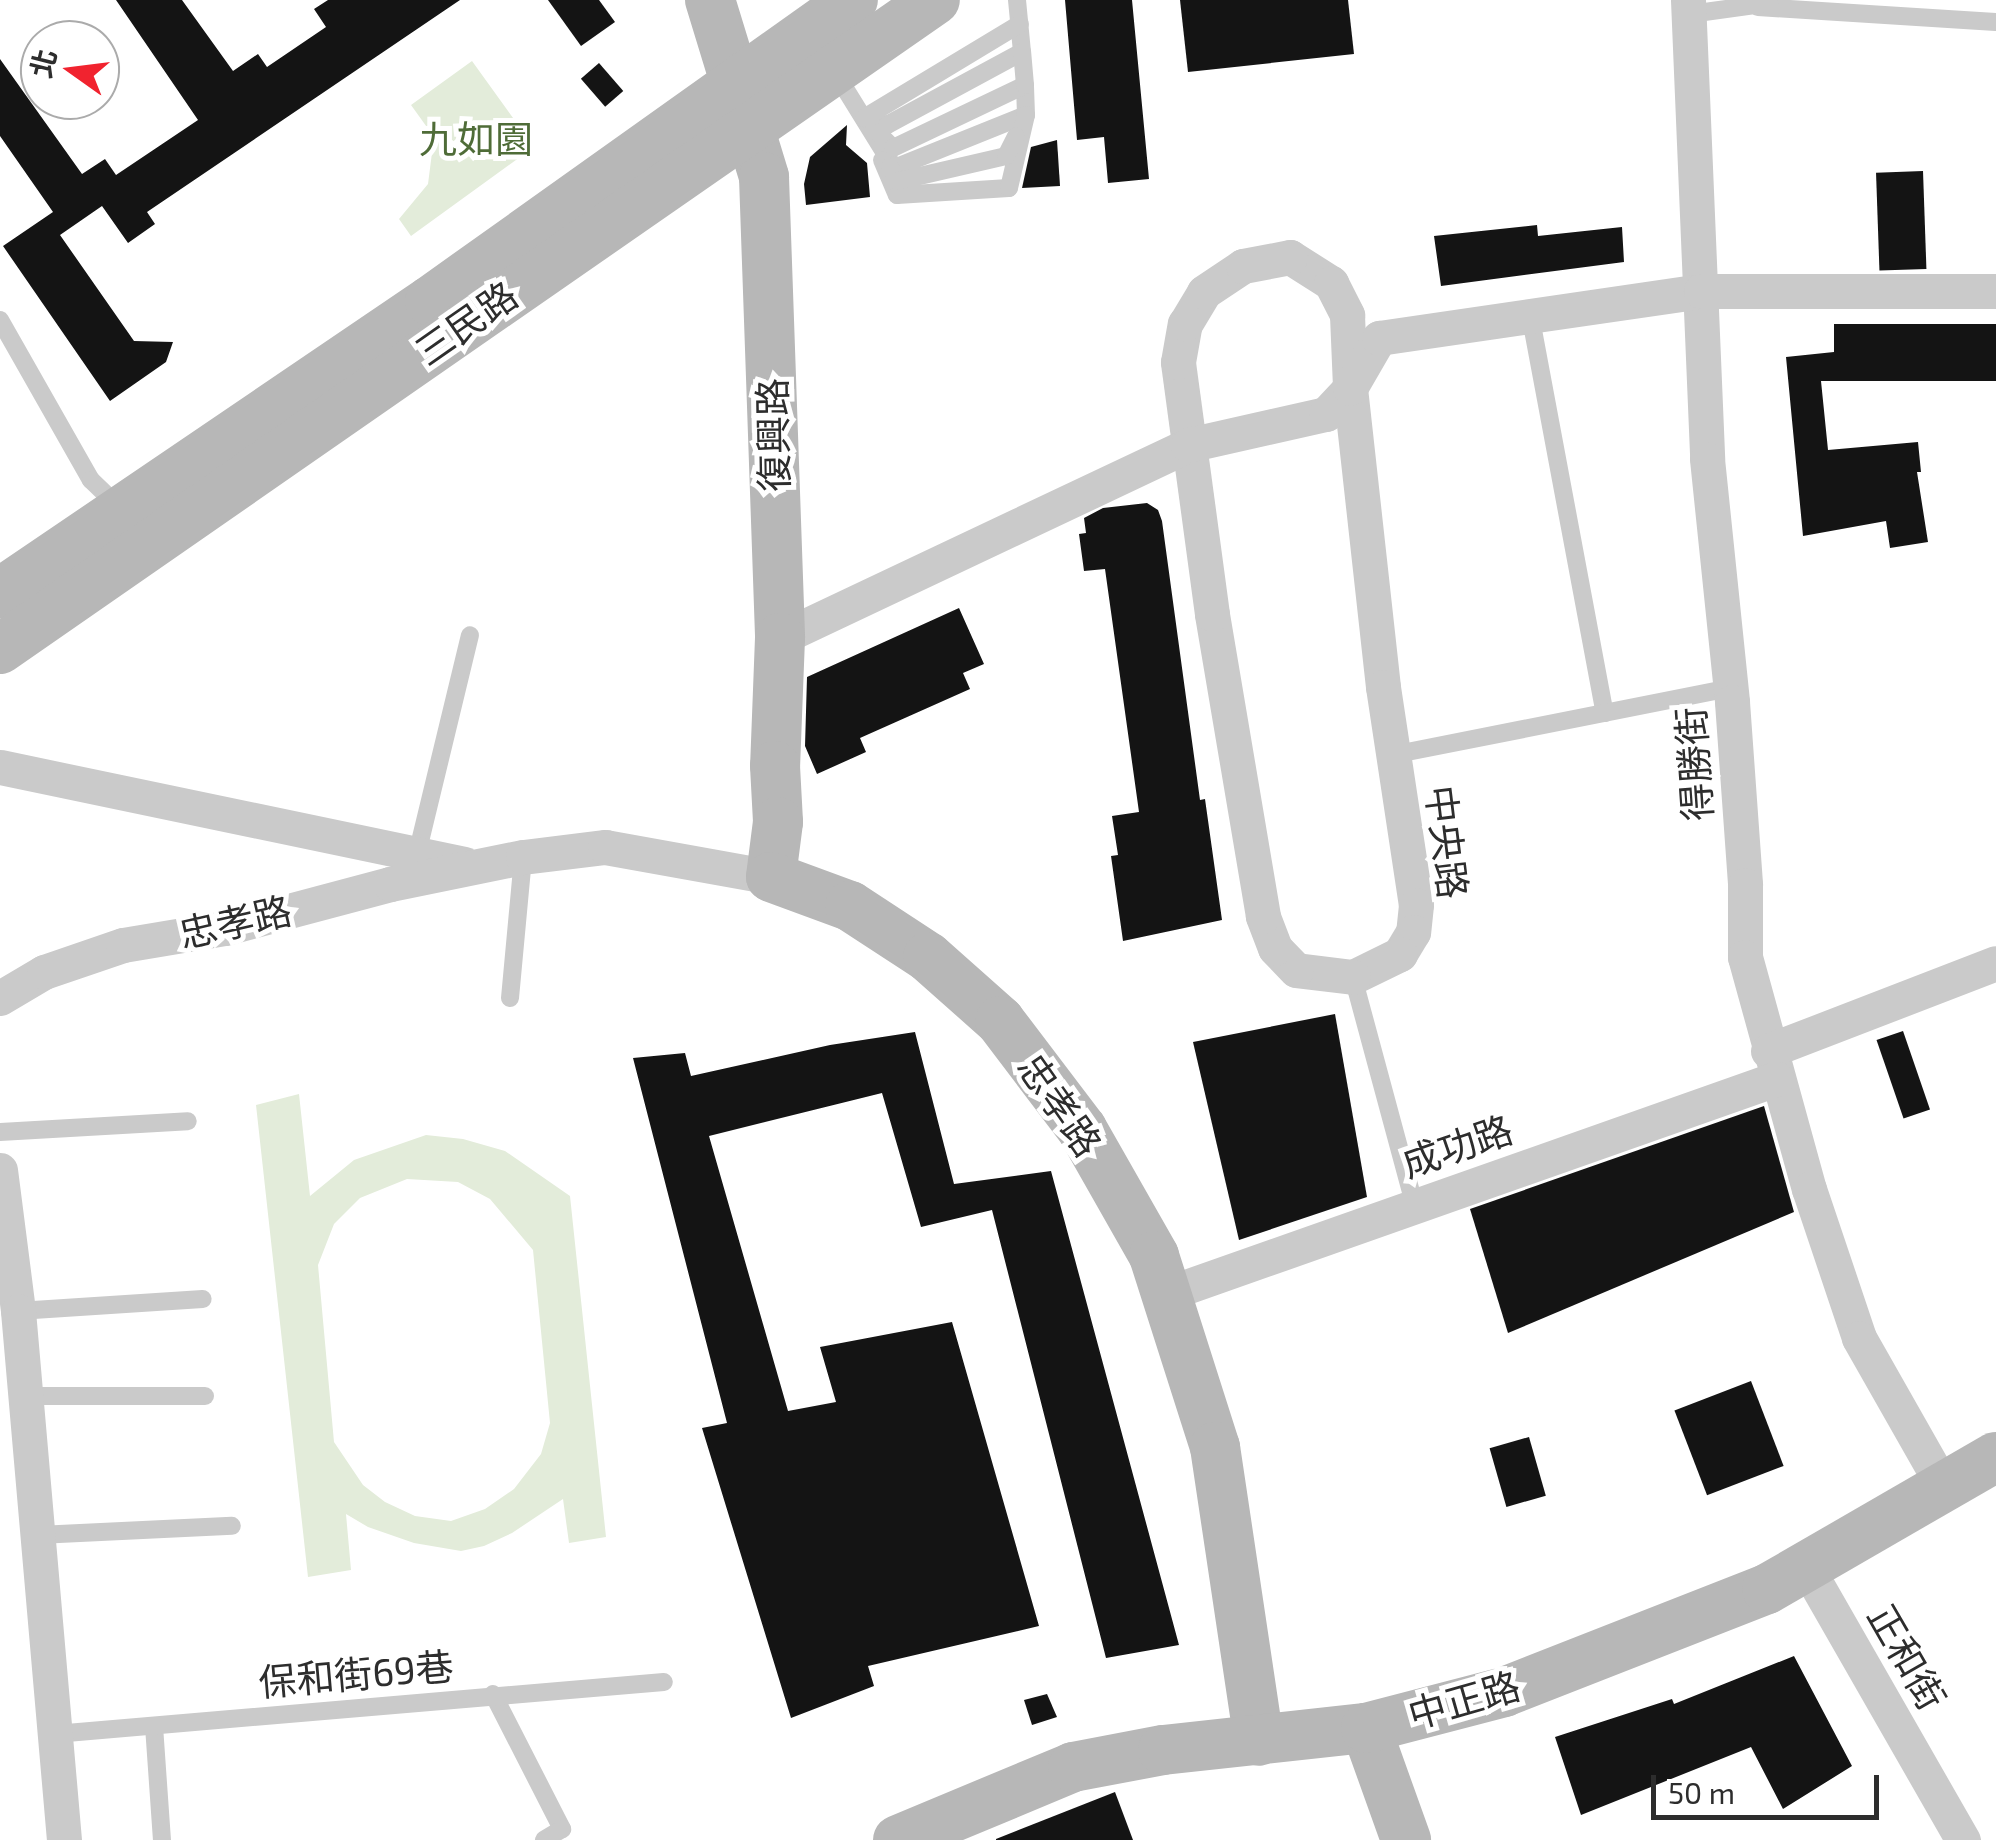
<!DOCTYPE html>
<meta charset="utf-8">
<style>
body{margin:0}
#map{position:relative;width:1996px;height:1840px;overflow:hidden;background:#fff;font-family:"Exo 2","Noto Sans TC",sans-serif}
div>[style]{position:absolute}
.green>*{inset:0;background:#e3ecda}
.building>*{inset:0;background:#141414;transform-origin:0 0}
.lane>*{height:18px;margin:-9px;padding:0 9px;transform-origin:9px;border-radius:9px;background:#cacaca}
.street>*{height:35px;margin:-17.5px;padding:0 17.5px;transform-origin:17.5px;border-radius:17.5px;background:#cacaca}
.secondary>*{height:50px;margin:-25px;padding:0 25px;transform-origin:25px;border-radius:25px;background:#b7b7b7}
span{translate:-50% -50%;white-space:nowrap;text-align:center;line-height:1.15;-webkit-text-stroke:10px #fff;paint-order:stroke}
.park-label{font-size:38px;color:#4f6c38}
.street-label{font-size:38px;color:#2d2d2d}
.north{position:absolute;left:20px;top:20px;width:100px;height:100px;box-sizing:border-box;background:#fff;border:2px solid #ababab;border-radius:50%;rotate:284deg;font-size:28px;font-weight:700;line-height:40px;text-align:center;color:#2d2d2d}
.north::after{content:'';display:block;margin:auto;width:35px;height:45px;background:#f1232f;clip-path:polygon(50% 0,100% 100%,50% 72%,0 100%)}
.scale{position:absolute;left:1651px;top:1775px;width:228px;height:45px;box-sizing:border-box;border:5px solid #2d2d2d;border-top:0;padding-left:12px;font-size:30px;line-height:35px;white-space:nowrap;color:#2d2d2d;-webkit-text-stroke:8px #fff;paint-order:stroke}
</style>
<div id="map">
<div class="green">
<div style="clip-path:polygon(472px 61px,534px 147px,411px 236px,399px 219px,428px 184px,434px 137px,411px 105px)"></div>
<div style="clip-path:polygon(evenodd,299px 1094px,310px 1196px,354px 1160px,426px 1135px,463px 1139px,505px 1151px,570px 1196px,606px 1537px,569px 1543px,563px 1499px,512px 1533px,484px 1546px,461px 1551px,414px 1543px,368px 1527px,346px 1514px,351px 1570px,308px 1577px,256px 1105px,299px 1094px,407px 1179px,458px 1182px,490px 1199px,533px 1250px,550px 1423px,541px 1454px,514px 1489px,485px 1509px,451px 1521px,415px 1516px,385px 1502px,363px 1485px,334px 1442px,318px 1265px,334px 1224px,360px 1198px,407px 1179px)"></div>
</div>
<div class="building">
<div style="clip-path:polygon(116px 0,182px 0,233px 71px,258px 54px,267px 67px,326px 27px,314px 9px,328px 0,460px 0,147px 212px,155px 224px,128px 243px,102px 206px,60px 235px,134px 341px,173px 342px,166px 362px,110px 401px,3px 246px,53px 212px,0 136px,0 59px,82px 174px,105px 159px,116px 175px,198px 120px)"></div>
<div style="clip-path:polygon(548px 0,599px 0,615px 22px,581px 46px)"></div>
<div style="clip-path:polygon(1065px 0,1132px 0,1149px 179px,1108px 183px,1104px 137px,1077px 140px)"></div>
<div style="clip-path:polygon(1180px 0,1348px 0,1354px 54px,1188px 72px)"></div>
<div style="left:599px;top:63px;width:37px;height:24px;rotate:49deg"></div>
<div style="clip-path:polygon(847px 125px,846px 145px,867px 163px,870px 197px,806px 205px,804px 184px,810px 157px)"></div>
<div style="clip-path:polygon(1057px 140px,1060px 186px,1022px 188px,1031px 147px)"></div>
<div style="left:1923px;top:171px;width:98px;height:47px;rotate:88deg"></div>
<div style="clip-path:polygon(1537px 225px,1538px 236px,1622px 227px,1624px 262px,1441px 286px,1434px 236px)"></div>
<div style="clip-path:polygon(1834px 324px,1996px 324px,1996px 381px,1821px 381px,1828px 450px,1918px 442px,1921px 472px,1917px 472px,1928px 542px,1890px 548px,1886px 521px,1803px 536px,1786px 357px,1834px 352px)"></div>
<div style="clip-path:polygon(1147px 503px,1158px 510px,1162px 521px,1200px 800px,1205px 799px,1222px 920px,1123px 941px,1111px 856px,1118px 855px,1112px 816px,1139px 812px,1105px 569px,1084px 571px,1079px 534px,1086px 533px,1084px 518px,1103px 508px)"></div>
<div style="clip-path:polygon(959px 608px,984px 664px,963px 673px,970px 689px,860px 738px,866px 752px,817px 774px,805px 746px,807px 677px)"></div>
<div style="clip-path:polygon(1335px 1014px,1367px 1197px,1239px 1240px,1193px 1042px)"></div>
<div style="left:1903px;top:1031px;width:83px;height:28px;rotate:71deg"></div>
<div style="clip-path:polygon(915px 1032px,954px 1184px,1051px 1171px,1179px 1645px,1106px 1658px,992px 1210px,921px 1227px,882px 1093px,709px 1136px,788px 1411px,836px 1402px,820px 1347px,952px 1322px,1039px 1626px,868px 1666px,874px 1686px,791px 1718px,702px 1428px,727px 1423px,633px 1058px,685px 1053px,691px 1076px,830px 1045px)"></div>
<div style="clip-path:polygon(1764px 1106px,1794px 1212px,1508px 1333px,1470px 1209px)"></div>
<div style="left:1751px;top:1381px;width:91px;height:82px;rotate:69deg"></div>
<div style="left:1529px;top:1437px;width:61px;height:41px;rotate:74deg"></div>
<div style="clip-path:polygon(1794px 1656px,1852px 1766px,1783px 1809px,1751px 1747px,1581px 1815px,1555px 1737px,1672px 1699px,1674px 1704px)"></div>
<div style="clip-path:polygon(1047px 1694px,1057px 1717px,1032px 1725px,1024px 1700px)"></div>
<div style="clip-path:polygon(1115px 1792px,1133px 1840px,996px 1840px,996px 1839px)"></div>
</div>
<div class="lane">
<div style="left:1758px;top:7px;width:238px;rotate:3.6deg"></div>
<div style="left:1690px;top:14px;width:80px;rotate:-7.9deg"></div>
<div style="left:836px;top:74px;width:110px;rotate:58.3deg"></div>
<div style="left:894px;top:168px;width:142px;rotate:-21.9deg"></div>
<div style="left:1026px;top:115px;width:30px;rotate:-92deg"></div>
<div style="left:864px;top:118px;width:24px;rotate:17deg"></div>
<div style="left:887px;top:125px;width:153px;rotate:-28.4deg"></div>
<div style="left:1022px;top:52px;width:52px;rotate:-95.5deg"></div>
<div style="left:864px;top:118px;width:182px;rotate:-31.1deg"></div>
<div style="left:878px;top:133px;width:21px;rotate:45deg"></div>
<div style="left:893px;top:148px;width:146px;rotate:-25.5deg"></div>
<div style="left:1025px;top:85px;width:33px;rotate:-95deg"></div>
<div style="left:882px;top:160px;width:38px;rotate:67deg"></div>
<div style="left:897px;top:195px;width:112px;rotate:-3.6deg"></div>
<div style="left:1009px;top:188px;width:75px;rotate:-76.9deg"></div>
<div style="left:890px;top:167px;width:16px;rotate:60deg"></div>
<div style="left:898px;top:181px;width:111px;rotate:-13deg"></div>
<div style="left:1006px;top:156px;width:22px;rotate:-63deg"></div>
<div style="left:1530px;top:314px;width:406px;rotate:79.4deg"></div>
<div style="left:0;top:320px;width:184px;rotate:60.4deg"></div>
<div style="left:91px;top:480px;width:40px;rotate:44deg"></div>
<div style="left:1392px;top:755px;width:346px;rotate:-11.2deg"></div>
<div style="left:417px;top:854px;width:225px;rotate:-76.4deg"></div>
<div style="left:1353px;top:977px;width:237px;rotate:74.9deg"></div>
<div style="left:510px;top:998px;width:142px;rotate:-84.7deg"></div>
<div style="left:0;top:1132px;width:188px;rotate:-3.3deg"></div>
<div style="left:18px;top:1311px;width:185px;rotate:-3.7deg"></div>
<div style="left:23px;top:1396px;width:182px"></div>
<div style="left:38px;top:1535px;width:194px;rotate:-2.7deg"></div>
<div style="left:493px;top:1694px;width:152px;rotate:62.9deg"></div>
<div style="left:562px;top:1829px;width:21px;rotate:149deg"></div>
<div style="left:154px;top:1726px;width:114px;rotate:86deg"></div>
<div style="left:55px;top:1734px;width:611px;rotate:-4.88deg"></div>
</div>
<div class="street">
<div style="left:1688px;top:0;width:459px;rotate:87.6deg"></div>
<div style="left:1707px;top:459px;width:244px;rotate:84.1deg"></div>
<div style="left:1732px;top:702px;width:183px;rotate:85.9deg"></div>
<div style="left:1745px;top:885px;width:72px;rotate:90deg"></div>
<div style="left:1745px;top:957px;width:241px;rotate:74.6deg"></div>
<div style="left:1809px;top:1189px;width:157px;rotate:71.4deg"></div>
<div style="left:1859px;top:1338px;width:168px;rotate:60.4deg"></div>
<div style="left:1290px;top:257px;width:49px;rotate:32.4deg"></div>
<div style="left:1331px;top:283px;width:36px;rotate:63deg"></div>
<div style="left:1347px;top:315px;width:73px;rotate:87.6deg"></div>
<div style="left:1350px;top:388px;width:301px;rotate:83.7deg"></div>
<div style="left:1383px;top:687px;width:220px;rotate:81.4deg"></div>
<div style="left:1416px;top:905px;width:27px;rotate:96deg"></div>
<div style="left:1413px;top:932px;width:26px;rotate:121deg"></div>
<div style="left:1400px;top:954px;width:52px;rotate:153.9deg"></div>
<div style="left:1353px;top:977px;width:57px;rotate:-173deg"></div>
<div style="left:1296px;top:970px;width:30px;rotate:-134deg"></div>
<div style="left:1275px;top:948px;width:34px;rotate:-111deg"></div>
<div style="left:1263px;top:916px;width:306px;rotate:-99.6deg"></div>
<div style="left:1212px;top:614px;width:254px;rotate:-97.7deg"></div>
<div style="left:1178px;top:362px;width:39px;rotate:-80deg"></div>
<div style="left:1185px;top:324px;width:37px;rotate:-59deg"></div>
<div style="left:1204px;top:292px;width:47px;rotate:-33.7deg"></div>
<div style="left:1243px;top:266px;width:48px;rotate:-10.8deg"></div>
<div style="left:780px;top:638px;width:451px;rotate:-25.3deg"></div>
<div style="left:1188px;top:445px;width:141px;rotate:-12.7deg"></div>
<div style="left:1326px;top:414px;width:35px;rotate:-47deg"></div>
<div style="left:1350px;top:388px;width:58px;rotate:-59.9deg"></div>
<div style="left:1379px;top:338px;width:325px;rotate:-8.3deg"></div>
<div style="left:1701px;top:291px;width:295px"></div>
<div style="left:0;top:767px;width:474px;rotate:11.8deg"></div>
<div style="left:0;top:998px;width:51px;rotate:-30.6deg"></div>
<div style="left:44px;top:972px;width:83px;rotate:-18.9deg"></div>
<div style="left:123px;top:945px;width:103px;rotate:-9.5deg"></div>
<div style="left:225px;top:928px;width:171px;rotate:-14.9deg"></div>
<div style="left:390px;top:884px;width:136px;rotate:-11.5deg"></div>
<div style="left:523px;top:857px;width:83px;rotate:-7deg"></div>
<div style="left:605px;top:847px;width:169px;rotate:10.2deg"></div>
<div style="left:1768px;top:1051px;width:244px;rotate:-21.1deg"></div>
<div style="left:0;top:1170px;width:142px;rotate:82.7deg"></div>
<div style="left:18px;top:1311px;width:531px;rotate:85.03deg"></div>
<div style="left:1166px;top:1294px;width:647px;rotate:-19.42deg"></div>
<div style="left:1807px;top:1568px;width:314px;rotate:60.2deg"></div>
</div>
<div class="secondary">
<div style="left:710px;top:0;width:185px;rotate:73deg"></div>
<div style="left:764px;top:177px;width:461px;rotate:88deg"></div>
<div style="left:780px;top:638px;width:128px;rotate:92.2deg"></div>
<div style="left:775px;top:766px;width:56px;rotate:86.9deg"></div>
<div style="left:778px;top:822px;width:55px;rotate:97.3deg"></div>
<div style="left:771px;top:877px;width:84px;rotate:20.2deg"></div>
<div style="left:850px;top:906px;width:93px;rotate:33.2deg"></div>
<div style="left:928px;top:957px;width:96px;rotate:41.6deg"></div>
<div style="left:1000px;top:1021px;width:136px;rotate:52.8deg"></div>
<div style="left:1082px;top:1129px;width:146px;rotate:60.4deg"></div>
<div style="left:1154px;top:1256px;width:201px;rotate:72.3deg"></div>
<div style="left:1215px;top:1447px;width:297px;rotate:81.5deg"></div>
<div style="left:0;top:593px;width:520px;rotate:-34.18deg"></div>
<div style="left:430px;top:301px;width:519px;rotate:-35.44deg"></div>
<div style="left:0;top:649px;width:1138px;rotate:-34.77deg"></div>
<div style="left:1366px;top:1728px;width:119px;rotate:70.3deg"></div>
<div style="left:898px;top:1840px;width:190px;rotate:-22.6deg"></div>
<div style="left:1073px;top:1767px;width:92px;rotate:-10.7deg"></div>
<div style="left:1163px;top:1750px;width:204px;rotate:-6.2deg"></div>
<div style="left:1366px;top:1728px;width:143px;rotate:-14.6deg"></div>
<div style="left:1504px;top:1692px;width:282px;rotate:-21.4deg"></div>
<div style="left:1767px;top:1589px;width:264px;rotate:-30deg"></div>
</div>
<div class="park-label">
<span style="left:476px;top:139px">九如園</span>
</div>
<div class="street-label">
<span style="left:466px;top:323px;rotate:-35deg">三民路</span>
<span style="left:773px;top:435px;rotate:-91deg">復興路</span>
<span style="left:1694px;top:764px;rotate:-94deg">得勝街</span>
<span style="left:1447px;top:842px;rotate:83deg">中央路</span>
<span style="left:235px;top:922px;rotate:-13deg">忠孝路</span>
<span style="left:1060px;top:1105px;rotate:55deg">忠孝路</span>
<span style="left:1457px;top:1146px;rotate:-19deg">成功路</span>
<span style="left:1907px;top:1657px;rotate:60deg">正和街</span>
<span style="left:356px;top:1674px;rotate:-5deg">保和街69巷</span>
<span style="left:1464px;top:1700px;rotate:-16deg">中正路</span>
</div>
<div class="north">北</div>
<div class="scale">50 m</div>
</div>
